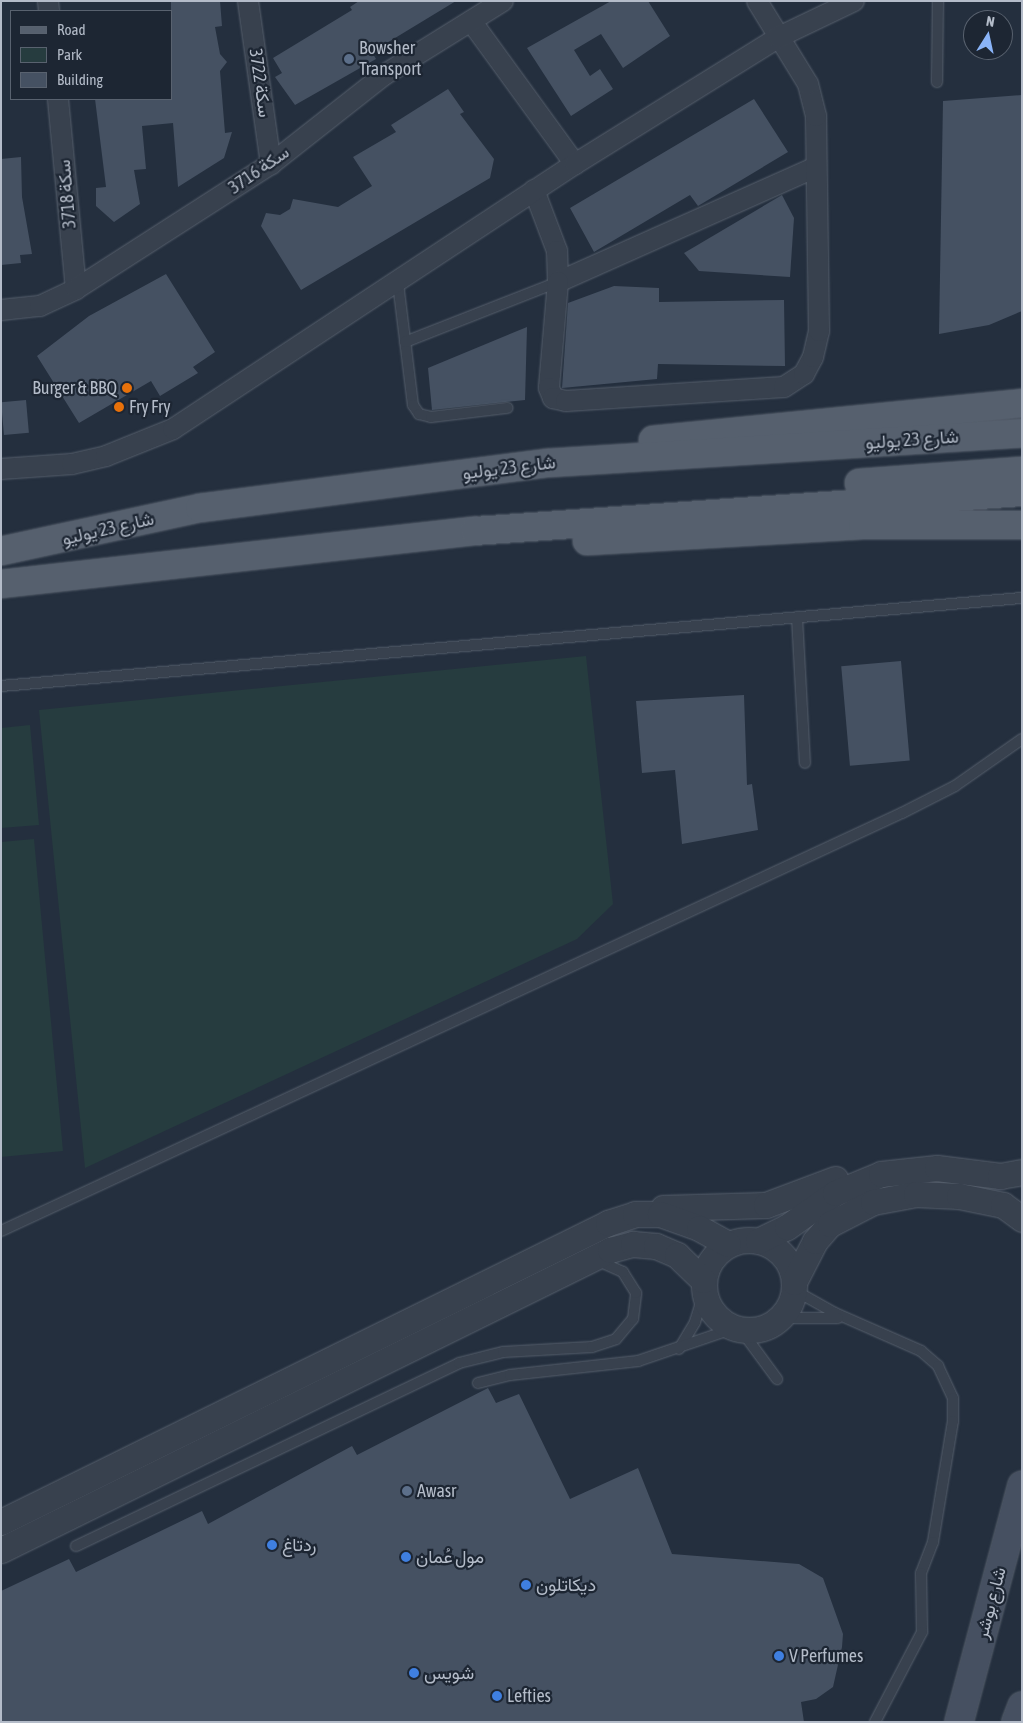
<!DOCTYPE html>
<meta charset="utf-8">
<style>
body{margin:0}
#map{position:relative;width:1023px;height:1723px;overflow:hidden;background:#242f3e;font-family:"Asap Condensed",Vazirmatn,sans-serif}
div>[style]{position:absolute}
.green>*{inset:0;background:#263c3f}
.building>*{inset:0;background:#455162;transform-origin:0 0}
.roads{filter:drop-shadow(0 0 1px #565f6c) drop-shadow(0 0 1px #565f6c)}
.service>*{height:10px;margin:-5px;padding:0 5px;transform-origin:5px;border-radius:5px;background:#38414e}
.minor>*{height:20px;margin:-10px;padding:0 10px;transform-origin:10px;border-radius:10px;background:#38414e}
.tertiary>*{height:25px;margin:-12.5px;padding:0 12.5px;transform-origin:12.5px;border-radius:12.5px;background:#38414e}
.tertiary>.ring{margin:-12.5px;padding:0;box-sizing:content-box;background:none;border:25px solid #38414e;border-radius:50%}
.secondary>*{height:28px;margin:-14px;padding:0 14px;transform-origin:14px;border-radius:14px;background:#465061}
.primary>*{height:28px;margin:-14px;padding:0 14px;transform-origin:14px;border-radius:14px;background:#56606e}
.dots>*{width:14px;height:14px;translate:-50% -50%;box-sizing:border-box;border:2px solid #1d2633;border-radius:50%}
span{translate:-50% -50%;white-space:nowrap;text-align:center;line-height:1.15;-webkit-text-stroke:4.5px #1d2633;paint-order:stroke}
.poi-label{font-size:18px;color:#b4bcc9}
.left{translate:0 -50%;text-align:left}
.right{translate:-100% -50%;text-align:right}
.street-label{font-size:18px;color:#b4bcc9}
.frame{position:absolute;inset:0;border:2px solid #b4bcc9;pointer-events:none}
.legend{position:absolute;left:10px;top:10px;width:162px;height:90px;box-sizing:border-box;background:#1d2633;border:1px solid #59626f;margin:0;padding:6px 9px;list-style:none;font-size:15px;color:#b4bcc9}
.legend li{display:flex;align-items:center;gap:10px;height:25px}
.legend b{width:25px;border:1px solid #59626f}
.north{position:absolute;left:963px;top:10px;width:50px;height:50px;box-sizing:border-box;background:#1d2633;border:1px solid #59626f;border-radius:50%;rotate:10deg;font-size:14px;font-weight:700;line-height:20px;text-align:center;color:#b4bcc9}
.north::after{content:'';display:block;margin:auto;width:18px;height:22px;background:#8ab4f8;clip-path:polygon(50% 0,100% 100%,50% 72%,0 100%)}
</style>
<div id="map">
<div class="green">
<div style="clip-path:polygon(586px 656px,613px 904px,577px 939px,85px 1168px,39px 710px)"></div>
<div style="clip-path:polygon(30px 725px,39px 825px,1px 828px,1px 728px)"></div>
<div style="clip-path:polygon(34px 839px,63px 1151px,1px 1157px,1px 842px)"></div>
</div>
<div class="building">
<div style="clip-path:polygon(171px 1px,220px 1px,222px 26px,215px 27px,220px 54px,227px 62px,220px 71px,225px 133px,232px 132px,224px 158px,178px 187px,173px 123px,142px 126px,146px 169px,134px 170px,140px 204px,114px 222px,96px 206px,96px 188px,106px 187px,95px 99px,171px 99px)"></div>
<div style="clip-path:polygon(359px 1px,456px 1px,372px 52px,376px 59px,295px 105px,275px 77px,282px 73px,273px 58px,352px 10px,350px 7px)"></div>
<div style="clip-path:polygon(611px 1px,648px 1px,670px 36px,623px 68px,601px 34px,574px 50px,590px 76px,600px 69px,613px 89px,571px 116px,527px 48px)"></div>
<div style="clip-path:polygon(448px 89px,464px 112px,460px 114px,494px 159px,490px 178px,301px 290px,261px 226px,266px 213px,280px 215px,290px 209px,293px 199px,338px 207px,372px 186px,353px 157px,396px 132px,391px 125px)"></div>
<div style="clip-path:polygon(1022px 95px,1022px 311px,989px 325px,939px 334px,943px 101px)"></div>
<div style="clip-path:polygon(754px 99px,788px 152px,698px 206px,690px 195px,594px 252px,570px 208px)"></div>
<div style="clip-path:polygon(21px 157px,22px 197px,32px 254px,20px 255px,21px 263px,1px 265px,1px 159px)"></div>
<div style="clip-path:polygon(782px 195px,794px 218px,790px 277px,699px 271px,684px 253px)"></div>
<div style="clip-path:polygon(166px 274px,215px 352px,193px 367px,198px 373px,160px 396px,151px 381px,79px 423px,37px 356px,89px 316px)"></div>
<div style="clip-path:polygon(614px 286px,659px 288px,659px 302px,784px 300px,785px 366px,658px 364px,657px 379px,562px 388px,568px 303px)"></div>
<div style="clip-path:polygon(527px 327px,525px 400px,432px 410px,428px 368px)"></div>
<div style="left:26px;top:400px;width:33px;height:25px;rotate:85deg"></div>
<div style="left:901px;top:661px;width:100px;height:60px;rotate:85deg"></div>
<div style="clip-path:polygon(744px 695px,747px 785px,752px 784px,758px 830px,682px 844px,675px 770px,642px 773px,636px 701px)"></div>
<div style="clip-path:polygon(488px 1388px,496px 1403px,519px 1394px,570px 1499px,638px 1468px,672px 1554px,799px 1564px,823px 1578px,843px 1634px,842px 1647px,833px 1687px,816px 1699px,801px 1702px,804px 1722px,1px 1722px,1px 1591px,69px 1559px,76px 1572px,202px 1511px,208px 1524px,352px 1446px,357px 1455px)"></div>
</div>
<div class="roads">
<div class="service">
<div style="left:937px;top:82px;width:81px;rotate:-89.3deg"></div>
<div style="left:398px;top:283px;width:123px;rotate:83deg"></div>
<div style="left:413px;top:405px;width:11px;rotate:56deg"></div>
<div style="left:419px;top:414px;width:12px;rotate:14deg"></div>
<div style="left:431px;top:417px;width:77px;rotate:-6.8deg"></div>
<div style="left:405px;top:342px;width:164px;rotate:-21.4deg"></div>
<div style="left:797px;top:617px;width:146px;rotate:86.9deg"></div>
<div style="left:1px;top:686px;width:1025px;rotate:-4.93deg"></div>
<div style="left:1px;top:1231px;width:993px;rotate:-24.89deg"></div>
<div style="left:902px;top:813px;width:59px;rotate:-27deg"></div>
<div style="left:955px;top:786px;width:82px;rotate:-35deg"></div>
<div style="left:794px;top:1290px;width:47px;rotate:29.3deg"></div>
<div style="left:835px;top:1313px;width:94px;rotate:23.8deg"></div>
<div style="left:921px;top:1351px;width:23px;rotate:41deg"></div>
<div style="left:938px;top:1366px;width:35px;rotate:65deg"></div>
<div style="left:953px;top:1398px;width:23px;rotate:90deg"></div>
<div style="left:953px;top:1421px;width:123px;rotate:99.4deg"></div>
<div style="left:933px;top:1542px;width:33px;rotate:111deg"></div>
<div style="left:921px;top:1573px;width:59px;rotate:89deg"></div>
<div style="left:922px;top:1632px;width:102px;rotate:117.6deg"></div>
<div style="left:780px;top:1318px;width:58px"></div>
<div style="left:741px;top:1330px;width:61px;rotate:53.7deg"></div>
<div style="left:679px;top:1349px;width:31px;rotate:-59deg"></div>
<div style="left:695px;top:1322px;width:31px;rotate:-73deg"></div>
<div style="left:478px;top:1383px;width:33px;rotate:-14deg"></div>
<div style="left:510px;top:1375px;width:129px;rotate:-6.2deg"></div>
<div style="left:638px;top:1361px;width:102px;rotate:-18.8deg"></div>
<div style="left:76px;top:1546px;width:424px;rotate:-25.5deg"></div>
<div style="left:459px;top:1363px;width:45px;rotate:-14deg"></div>
<div style="left:503px;top:1352px;width:89px;rotate:-3.2deg"></div>
<div style="left:592px;top:1347px;width:25px;rotate:-18deg"></div>
<div style="left:616px;top:1339px;width:26px;rotate:-50deg"></div>
<div style="left:633px;top:1319px;width:26px;rotate:-83deg"></div>
<div style="left:636px;top:1293px;width:25px;rotate:-122deg"></div>
<div style="left:623px;top:1272px;width:27px;rotate:-156deg"></div>
</div>
<div class="minor">
<div style="left:48px;top:1px;width:10px;rotate:84deg"></div>
<div style="left:248px;top:1px;width:165px;rotate:82deg"></div>
<div style="left:471px;top:21px;width:177px;rotate:54deg"></div>
<div style="left:58px;top:99px;width:191px;rotate:84.6deg"></div>
<div style="left:534px;top:190px;width:65px;rotate:69.3deg"></div>
<div style="left:557px;top:251px;width:31px;rotate:88deg"></div>
<div style="left:558px;top:282px;width:282px;rotate:-24deg"></div>
<div style="left:558px;top:282px;width:106px;rotate:94.9deg"></div>
<div style="left:549px;top:388px;width:11px;rotate:68deg"></div>
<div style="left:553px;top:398px;width:13px;rotate:13deg"></div>
<div style="left:566px;top:401px;width:218px;rotate:-3.7deg"></div>
<div style="left:784px;top:387px;width:24px;rotate:-33deg"></div>
<div style="left:804px;top:374px;width:19px;rotate:-62deg"></div>
<div style="left:813px;top:357px;width:27px;rotate:-77deg"></div>
<div style="left:819px;top:331px;width:215px;rotate:-90.8deg"></div>
<div style="left:816px;top:116px;width:33px;rotate:-104deg"></div>
<div style="left:808px;top:84px;width:97px;rotate:-121.6deg"></div>
<div style="left:1px;top:310px;width:39px;rotate:-6deg"></div>
<div style="left:40px;top:306px;width:40px;rotate:-25deg"></div>
<div style="left:76px;top:289px;width:232px;rotate:-32.7deg"></div>
<div style="left:271px;top:164px;width:144px;rotate:-38.2deg"></div>
<div style="left:384px;top:75px;width:140px;rotate:-31.9deg"></div>
<div style="left:1px;top:469px;width:71px;rotate:-4deg"></div>
<div style="left:72px;top:464px;width:35px;rotate:-13deg"></div>
<div style="left:106px;top:456px;width:72px;rotate:-21.9deg"></div>
<div style="left:173px;top:429px;width:481px;rotate:-33.4deg"></div>
<div style="left:575px;top:164px;width:240px;rotate:-31.9deg"></div>
<div style="left:779px;top:37px;width:83px;rotate:-25.6deg"></div>
</div>
<div class="tertiary">
<div style="left:663px;top:1208px;width:103px;rotate:-1.7deg"></div>
<div style="left:766px;top:1205px;width:74px;rotate:-20.6deg"></div>
<div class="ring" style="left:704px;top:1240px;width:65px;height:65px"></div>
<div style="left:758px;top:1241px;width:32px;rotate:-26deg"></div>
<div style="left:787px;top:1227px;width:59px;rotate:-35.3deg"></div>
<div style="left:835px;top:1193px;width:50px;rotate:-22.4deg"></div>
<div style="left:881px;top:1174px;width:56px;rotate:-6.1deg"></div>
<div style="left:937px;top:1168px;width:64px;rotate:7.2deg"></div>
<div style="left:1000px;top:1176px;width:22px;rotate:-10deg"></div>
<div style="left:794px;top:1282px;width:46px;rotate:-62.9deg"></div>
<div style="left:815px;top:1241px;width:23px;rotate:-49deg"></div>
<div style="left:830px;top:1224px;width:48px;rotate:-27.1deg"></div>
<div style="left:873px;top:1202px;width:44px;rotate:-10.5deg"></div>
<div style="left:916px;top:1194px;width:43px;rotate:2.7deg"></div>
<div style="left:959px;top:1196px;width:45px;rotate:11.6deg"></div>
<div style="left:1003px;top:1205px;width:24px;rotate:36deg"></div>
<div style="left:1px;top:1522px;width:677px;rotate:-26.22deg"></div>
<div style="left:608px;top:1223px;width:28px;rotate:-18deg"></div>
<div style="left:635px;top:1214px;width:25px"></div>
<div style="left:660px;top:1214px;width:41px;rotate:19.7deg"></div>
<div style="left:699px;top:1228px;width:33px;rotate:29deg"></div>
<div style="left:1px;top:1550px;width:679px;rotate:-26.23deg"></div>
<div style="left:610px;top:1250px;width:24px;rotate:-15deg"></div>
<div style="left:633px;top:1244px;width:23px;rotate:5deg"></div>
<div style="left:656px;top:1246px;width:23px;rotate:23deg"></div>
<div style="left:677px;top:1255px;width:36px;rotate:44deg"></div>
</div>
<div class="secondary">
<div style="left:959px;top:1722px;width:245px;rotate:-75.1deg"></div>
<div style="left:1016px;top:1722px;width:17px;rotate:-69deg"></div>
</div>
<div class="primary">
<div style="left:653px;top:440px;width:371px;rotate:-5.7deg"></div>
<div style="left:859px;top:483px;width:163px;rotate:-4.2deg"></div>
<div style="left:587px;top:541px;width:276px;rotate:-3.3deg"></div>
<div style="left:863px;top:525px;width:159px"></div>
<div style="left:1px;top:551px;width:204px;rotate:-12.2deg"></div>
<div style="left:200px;top:508px;width:351px;rotate:-7.4deg"></div>
<div style="left:548px;top:463px;width:475px;rotate:-3.6deg"></div>
<div style="left:1px;top:584px;width:477px;rotate:-6.4deg"></div>
<div style="left:475px;top:531px;width:548px;rotate:-4.08deg"></div>
</div>
</div>
<div class="dots">
<div style="left:349px;top:59px;background:#5c6f8a"></div>
<div style="left:127px;top:388px;background:#e8710a"></div>
<div style="left:119px;top:407px;background:#e8710a"></div>
<div style="left:407px;top:1491px;background:#5c6f8a"></div>
<div style="left:272px;top:1545px;background:#3f7fe0"></div>
<div style="left:406px;top:1557px;background:#3f7fe0"></div>
<div style="left:526px;top:1585px;background:#3f7fe0"></div>
<div style="left:779px;top:1656px;background:#3f7fe0"></div>
<div style="left:414px;top:1673px;background:#3f7fe0"></div>
<div style="left:497px;top:1696px;background:#3f7fe0"></div>
</div>
<div class="poi-label">
<span class="left" style="left:359px;top:59px">Bowsher<br>Transport</span>
<span class="right" style="left:117px;top:388px">Burger &amp; BBQ</span>
<span class="left" style="left:129px;top:407px">Fry Fry</span>
<span class="left" style="left:417px;top:1491px">Awasr</span>
<span class="left" style="left:282px;top:1545px">ردتاغ</span>
<span class="left" style="left:416px;top:1557px">مول عُمان</span>
<span class="left" style="left:536px;top:1585px">ديكاتلون</span>
<span class="left" style="left:789px;top:1656px">V Perfumes</span>
<span class="left" style="left:424px;top:1673px">شويس</span>
<span class="left" style="left:507px;top:1696px">Lefties</span>
</div>
<div class="street-label">
<span style="left:260px;top:83px;rotate:82deg">سكة 3722</span>
<span style="left:259px;top:170px;rotate:-35deg">سكة 3716</span>
<span style="left:67px;top:194px;rotate:-95deg">سكة 3718</span>
<span style="left:912px;top:440px;rotate:-4deg">شارع 23 يوليو</span>
<span style="left:509px;top:468px;rotate:-7deg">شارع 23 يوليو</span>
<span style="left:108px;top:529px;rotate:-13deg">شارع 23 يوليو</span>
<span style="left:991px;top:1603px;rotate:-75deg">شارع بوشر</span>
</div>
<div class="frame"></div>
<ul class="legend">
<li><b style="height:6px;background:#56606e"></b>Road</li>
<li><b style="height:14px;background:#263c3f"></b>Park</li>
<li><b style="height:14px;background:#455162"></b>Building</li>
</ul>
<div class="north">N</div>
</div>
